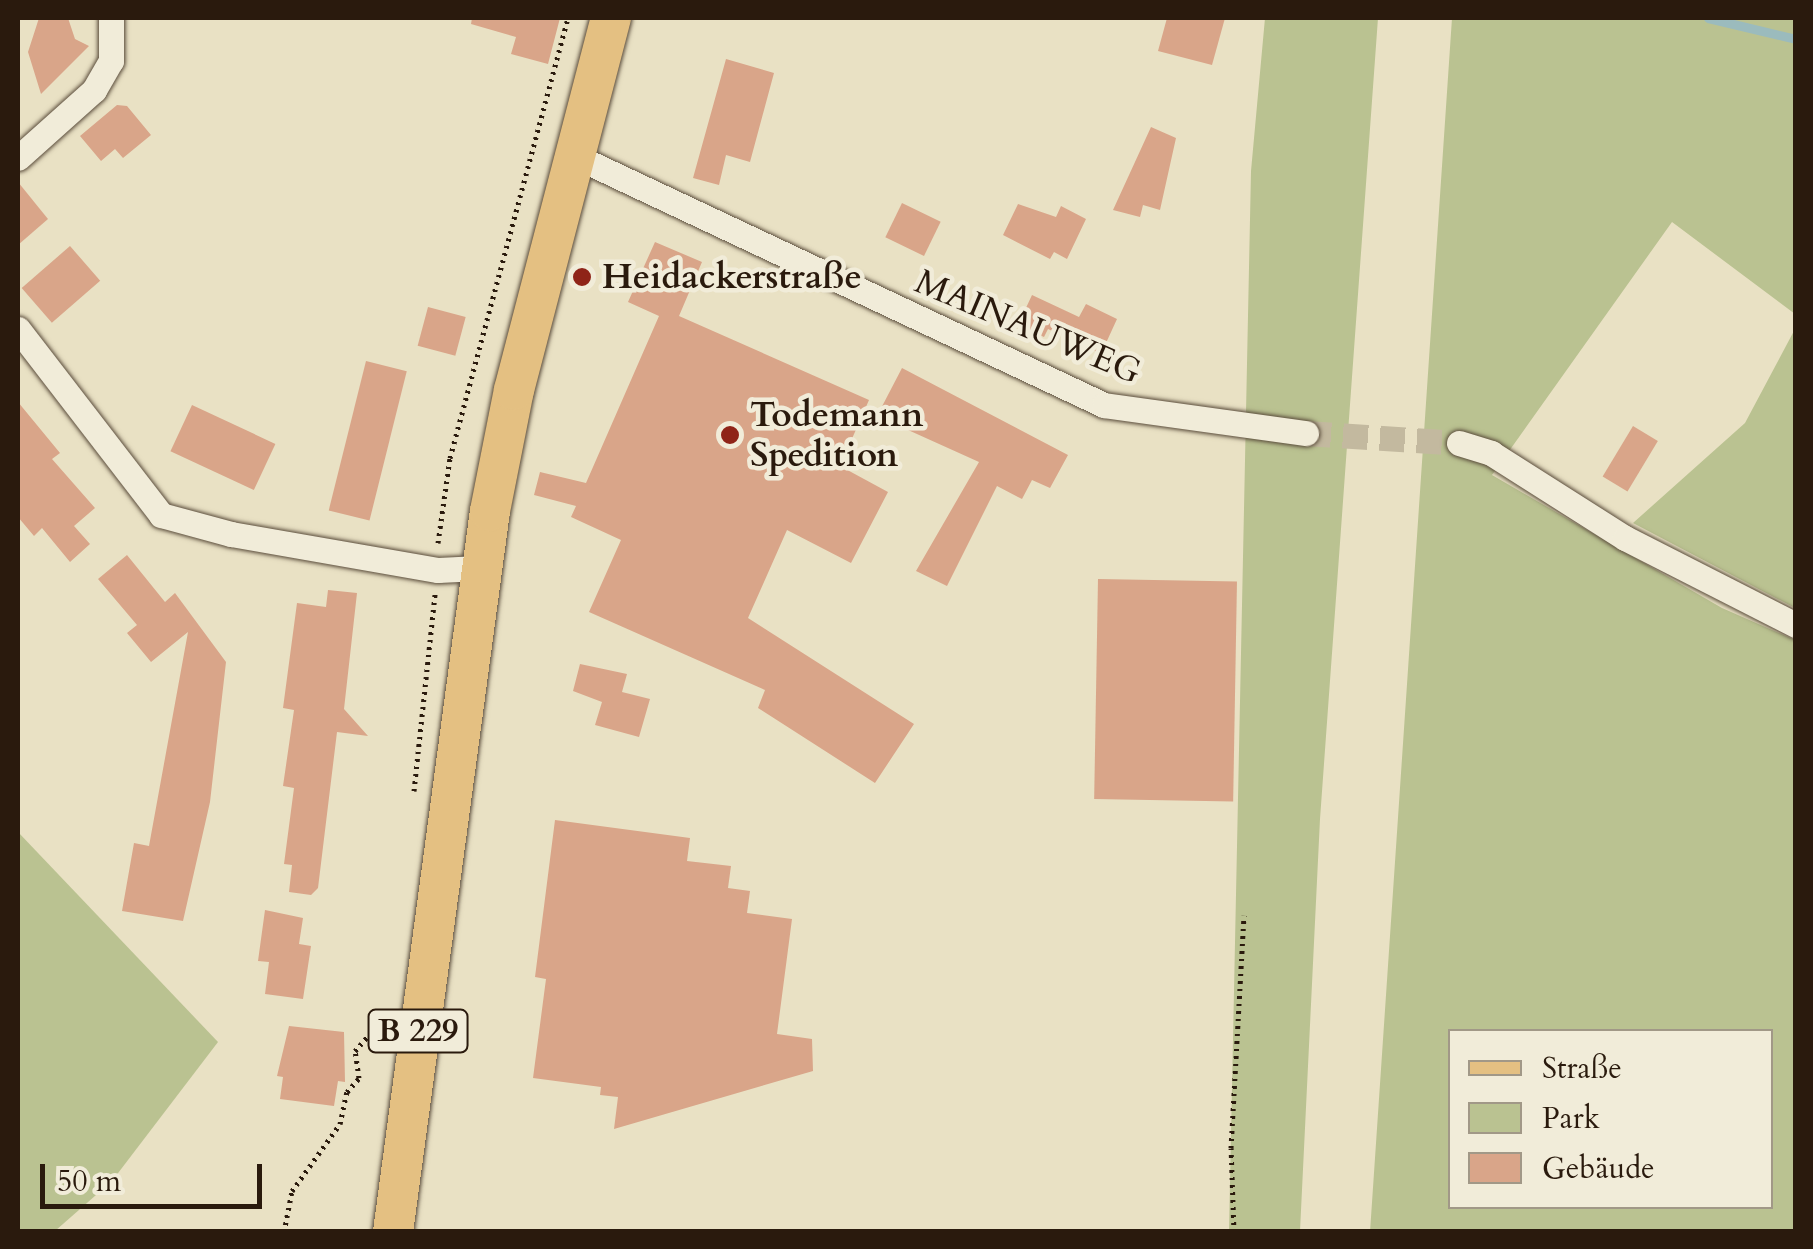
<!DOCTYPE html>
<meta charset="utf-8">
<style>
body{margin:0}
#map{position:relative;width:1813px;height:1249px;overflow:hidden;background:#e9e1c4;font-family:Cardo,serif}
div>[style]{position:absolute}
.green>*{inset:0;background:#bac291}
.stream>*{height:9px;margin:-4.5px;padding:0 4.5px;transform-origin:4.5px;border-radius:4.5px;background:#9bbbbd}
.building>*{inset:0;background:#d9a589;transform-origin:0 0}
.street-tunnel>*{height:25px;margin-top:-12.5px;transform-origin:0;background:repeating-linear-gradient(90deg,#c3b99f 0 25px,transparent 0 37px)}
.path>*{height:5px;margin-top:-2.5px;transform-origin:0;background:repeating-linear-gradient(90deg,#2a1a0d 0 2.5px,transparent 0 7.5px)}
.roads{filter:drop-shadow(0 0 2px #5a4c3b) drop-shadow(0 0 2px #5a4c3b)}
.street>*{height:25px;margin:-12.5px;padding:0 12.5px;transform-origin:12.5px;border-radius:12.5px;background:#f1ecd9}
.primary>*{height:40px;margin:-20px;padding:0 20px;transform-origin:20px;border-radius:20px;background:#e4c082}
.dots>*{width:28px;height:28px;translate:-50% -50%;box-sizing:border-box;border:5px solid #f1ecd9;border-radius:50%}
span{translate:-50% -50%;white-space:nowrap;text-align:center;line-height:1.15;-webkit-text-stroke:9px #f1ecd9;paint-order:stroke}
.shield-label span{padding:2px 8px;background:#f1ecd9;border:2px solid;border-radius:8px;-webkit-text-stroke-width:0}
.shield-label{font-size:32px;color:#2a1a0d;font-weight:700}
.poi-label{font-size:35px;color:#2a1a0d;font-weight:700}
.left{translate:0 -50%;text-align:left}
.street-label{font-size:35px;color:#2a1a0d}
.frame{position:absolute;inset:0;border:20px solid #2a1a0d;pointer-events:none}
.legend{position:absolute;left:1448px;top:1029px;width:325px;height:180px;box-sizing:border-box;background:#f1ecd9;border:2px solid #a19887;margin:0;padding:12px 18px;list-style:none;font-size:30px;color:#2a1a0d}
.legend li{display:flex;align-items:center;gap:20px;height:50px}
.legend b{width:50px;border:2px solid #a19887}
.scale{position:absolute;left:40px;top:1164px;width:222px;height:45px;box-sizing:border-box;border:5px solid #2a1a0d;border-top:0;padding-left:12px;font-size:30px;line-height:35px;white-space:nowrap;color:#2a1a0d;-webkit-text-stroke:8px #f1ecd9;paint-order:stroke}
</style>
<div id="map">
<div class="green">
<div style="clip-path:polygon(1265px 18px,1378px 18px,1320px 819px,1300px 1231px,1229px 1232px,1251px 171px)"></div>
<div style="clip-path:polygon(evenodd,1452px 18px,1795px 18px,1795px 314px,1672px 222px,1492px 475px,1722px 608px,1795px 640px,1795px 1231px,1370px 1232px,1452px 18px,1450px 1032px,1770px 1032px,1770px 1206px,1450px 1206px,1450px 1032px)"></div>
<div style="clip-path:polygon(1795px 329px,1796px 608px,1795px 608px,1633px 523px,1745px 423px)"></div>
<div style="clip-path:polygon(18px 832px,218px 1042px,112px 1181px,55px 1231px,18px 1231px)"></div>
</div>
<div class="stream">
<div style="left:1708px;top:18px;width:90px;rotate:13.4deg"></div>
</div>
<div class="building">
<div style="clip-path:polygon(39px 18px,68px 18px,75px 39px,89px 46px,41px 94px,28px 52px)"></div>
<div style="clip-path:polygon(472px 18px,560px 18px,548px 64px,511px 54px,516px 37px,471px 24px)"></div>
<div style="clip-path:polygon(1167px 18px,1225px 18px,1212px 65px,1158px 51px)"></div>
<div style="clip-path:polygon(726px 59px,774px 73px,750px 162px,726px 155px,719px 185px,693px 178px)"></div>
<div style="clip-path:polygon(117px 105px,127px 106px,151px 135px,123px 158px,115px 149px,101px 161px,80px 136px)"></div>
<div style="clip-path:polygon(1151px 127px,1176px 138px,1160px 210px,1143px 205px,1140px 217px,1113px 210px)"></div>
<div style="clip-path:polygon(18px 182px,48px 219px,18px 245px)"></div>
<div style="left:902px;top:203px;width:43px;height:38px;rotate:26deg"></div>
<div style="clip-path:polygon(1018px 204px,1056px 217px,1061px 206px,1086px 219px,1067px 259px,1054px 252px,1050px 259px,1003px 235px)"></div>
<div style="clip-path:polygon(655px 242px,702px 262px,679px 316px,869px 400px,840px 466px,888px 492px,851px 563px,787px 530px,748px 618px,914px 724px,875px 783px,758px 708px,765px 690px,589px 612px,621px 540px,571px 517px,576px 506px,534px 495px,540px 472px,586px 483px,659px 316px,628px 302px)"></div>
<div style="left:70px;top:246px;width:46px;height:64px;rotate:49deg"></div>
<div style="clip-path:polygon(1032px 295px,1079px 317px,1086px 304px,1117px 319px,1101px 354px,1048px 329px,1044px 337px,1018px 325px)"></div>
<div style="left:428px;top:307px;width:39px;height:40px;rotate:15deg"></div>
<div style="left:366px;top:361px;width:42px;height:154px;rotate:14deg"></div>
<div style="clip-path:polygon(902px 368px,1068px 455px,1050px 488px,1032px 480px,1022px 499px,997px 486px,947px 586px,916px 571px,979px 462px,877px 416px)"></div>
<div style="clip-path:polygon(18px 402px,60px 453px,52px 459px,95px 508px,74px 526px,90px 544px,70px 562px,42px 528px,34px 536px,18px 517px)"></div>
<div style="left:192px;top:405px;width:92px;height:51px;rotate:25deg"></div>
<div style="left:1633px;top:426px;width:29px;height:59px;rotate:31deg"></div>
<div style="clip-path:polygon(127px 555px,165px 602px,175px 593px,226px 662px,210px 802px,183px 921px,122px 911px,134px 843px,149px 846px,188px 632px,151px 662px,127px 633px,137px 625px,98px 579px)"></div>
<div style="left:1098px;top:579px;width:139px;height:220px;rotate:1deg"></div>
<div style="clip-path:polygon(328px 590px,357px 593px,344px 709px,368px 736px,337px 732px,318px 888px,311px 895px,289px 892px,292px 865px,284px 864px,294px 788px,283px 786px,294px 710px,283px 708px,297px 603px,326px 607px)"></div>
<div style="clip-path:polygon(580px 664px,627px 674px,622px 692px,650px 699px,639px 737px,595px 725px,602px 702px,573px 691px)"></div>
<div style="clip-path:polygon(555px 820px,690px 838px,687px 861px,731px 866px,728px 888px,750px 891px,747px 913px,792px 919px,777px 1034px,812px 1039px,813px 1071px,614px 1129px,618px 1097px,600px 1095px,601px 1087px,533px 1078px,546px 979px,535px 977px)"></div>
<div style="clip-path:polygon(265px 910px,303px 918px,299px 944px,311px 946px,303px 999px,265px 994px,269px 962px,258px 961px)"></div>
<div style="clip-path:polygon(289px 1026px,344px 1032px,345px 1082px,338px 1081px,334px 1106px,280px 1099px,283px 1077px,277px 1076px)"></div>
</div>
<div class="street-tunnel">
<div style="left:1306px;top:433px;width:153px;rotate:3.7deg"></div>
</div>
<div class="path">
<div style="left:438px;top:543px;width:86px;rotate:-82deg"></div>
<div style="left:450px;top:458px;width:456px;rotate:-75deg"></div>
<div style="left:414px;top:791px;width:199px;rotate:-83.9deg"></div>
<div style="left:284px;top:1232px;width:42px;rotate:-79deg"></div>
<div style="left:292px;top:1191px;width:82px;rotate:-54.4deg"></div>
<div style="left:340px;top:1124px;width:33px;rotate:-78deg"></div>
<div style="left:347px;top:1092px;width:18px;rotate:-49deg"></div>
<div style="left:359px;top:1078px;width:27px;rotate:-98deg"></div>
<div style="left:355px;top:1051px;width:20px;rotate:-49deg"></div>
<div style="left:1234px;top:1232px;width:84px;rotate:-92deg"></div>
<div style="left:1231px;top:1148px;width:233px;rotate:-86.8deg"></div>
</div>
<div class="roads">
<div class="street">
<div style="left:575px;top:156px;width:585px;rotate:25.21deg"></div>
<div style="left:1104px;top:405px;width:204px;rotate:7.9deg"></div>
<div style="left:18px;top:158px;width:102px;rotate:-41.8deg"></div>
<div style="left:94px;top:90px;width:34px;rotate:-60deg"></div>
<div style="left:111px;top:61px;width:43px;rotate:-90deg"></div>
<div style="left:18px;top:329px;width:235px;rotate:52.4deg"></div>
<div style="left:161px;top:515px;width:73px;rotate:15.2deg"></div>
<div style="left:231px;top:534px;width:210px;rotate:9.9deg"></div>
<div style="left:438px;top:570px;width:41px;rotate:-2.8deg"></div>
<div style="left:1459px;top:443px;width:34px;rotate:17deg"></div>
<div style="left:1491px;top:453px;width:159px;rotate:32.4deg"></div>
<div style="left:1625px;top:538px;width:192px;rotate:27deg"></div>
</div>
<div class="primary">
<div style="left:393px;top:1232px;width:727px;rotate:-82.34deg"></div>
<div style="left:490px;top:511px;width:123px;rotate:-78.8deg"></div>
<div style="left:514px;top:390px;width:384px;rotate:-75.4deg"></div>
</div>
</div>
<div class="dots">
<div style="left:582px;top:277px;background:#8f2418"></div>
<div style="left:730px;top:435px;background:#8f2418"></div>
</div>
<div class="shield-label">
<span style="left:418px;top:1031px">B 229</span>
</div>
<div class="poi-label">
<span class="left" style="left:602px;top:277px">Heidackerstraße</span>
<span class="left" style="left:750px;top:435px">Todemann<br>Spedition</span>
</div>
<div class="street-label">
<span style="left:1028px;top:327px;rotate:23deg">MAINAUWEG</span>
</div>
<div class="frame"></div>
<ul class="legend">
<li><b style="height:12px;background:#e4c082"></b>Straße</li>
<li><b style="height:28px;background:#bac291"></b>Park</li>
<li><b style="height:28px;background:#d9a589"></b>Gebäude</li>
</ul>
<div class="scale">50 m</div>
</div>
